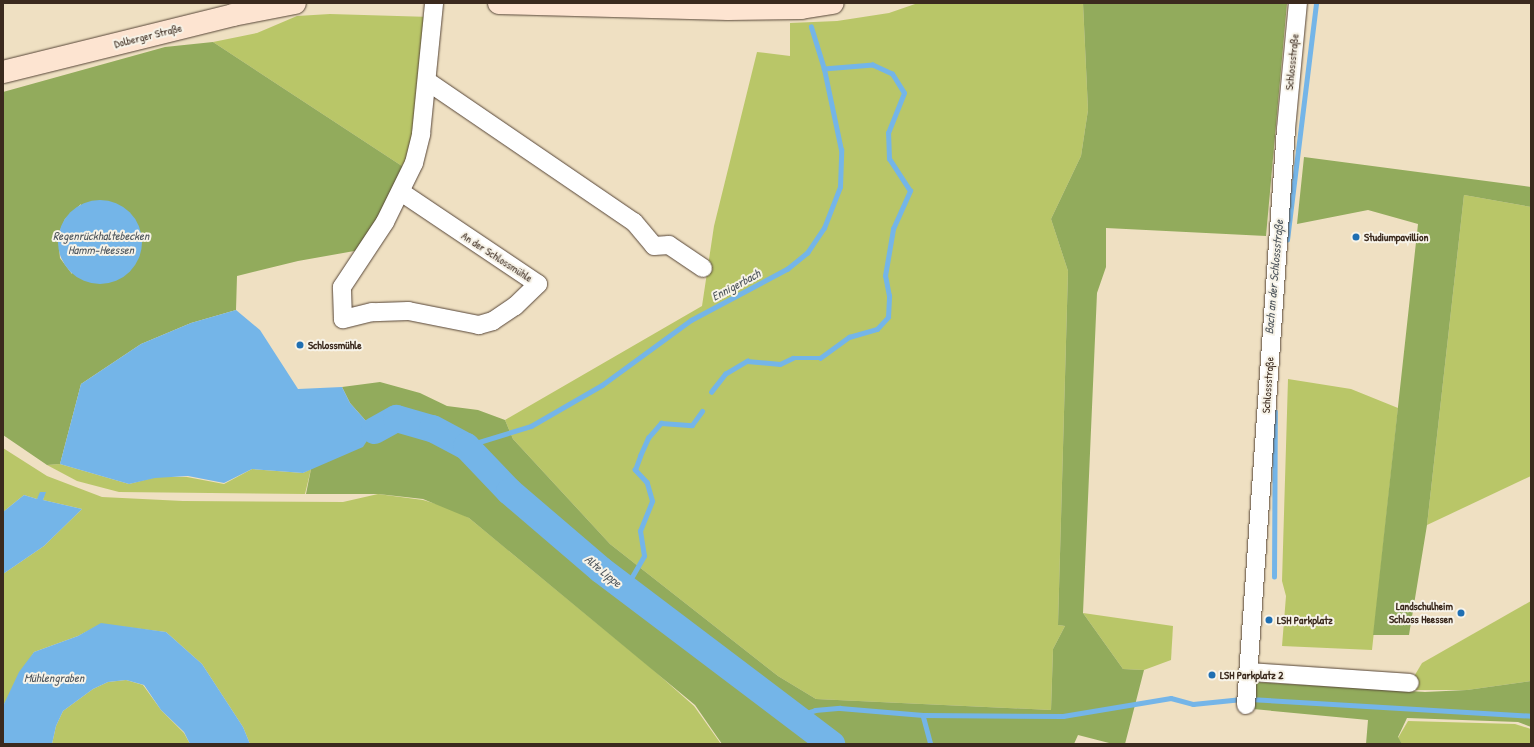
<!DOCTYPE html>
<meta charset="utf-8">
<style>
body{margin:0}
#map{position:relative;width:1534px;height:747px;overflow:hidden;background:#efe0c2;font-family:"Patrick Hand",sans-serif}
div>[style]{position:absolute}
.green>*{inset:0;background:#b9c668}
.forest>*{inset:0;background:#92ab5c}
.water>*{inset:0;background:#74b5e8}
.round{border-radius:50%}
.stream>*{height:4.5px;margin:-2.25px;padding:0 2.25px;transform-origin:2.25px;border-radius:2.25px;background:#74b5e8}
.river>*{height:27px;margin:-13.5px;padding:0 13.5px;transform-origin:13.5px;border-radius:13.5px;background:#74b5e8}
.roads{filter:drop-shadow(0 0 1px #564537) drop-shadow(0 0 1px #564537)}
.street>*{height:18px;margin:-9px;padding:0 9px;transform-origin:9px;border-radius:9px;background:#fff}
.secondary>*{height:22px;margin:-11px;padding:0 11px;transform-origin:11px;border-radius:11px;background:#fde4d1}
.dots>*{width:11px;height:11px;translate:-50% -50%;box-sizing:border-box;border:2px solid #f7f3e8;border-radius:50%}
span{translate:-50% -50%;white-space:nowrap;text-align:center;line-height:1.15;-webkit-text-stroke:4px #f7f3e8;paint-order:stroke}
.street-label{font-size:11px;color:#3b2a1e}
.poi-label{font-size:11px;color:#3b2a1e;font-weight:700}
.left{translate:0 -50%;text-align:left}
.right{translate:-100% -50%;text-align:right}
.water-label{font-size:12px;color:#4c545b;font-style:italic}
.frame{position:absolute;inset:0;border:4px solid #3b2a1e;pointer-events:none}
</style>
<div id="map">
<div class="green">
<div style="clip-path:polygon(918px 3px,1083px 3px,1088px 110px,1081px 156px,1051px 219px,1068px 271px,1058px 625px,1065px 626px,1053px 649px,1051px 710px,816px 699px,778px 676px,610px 544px,513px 439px,505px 420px,702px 306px,714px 226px,757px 52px,790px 56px,790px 23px,837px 21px,889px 13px)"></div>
<div style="clip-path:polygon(330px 14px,431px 17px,408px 170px,213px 42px,257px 33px,297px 16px)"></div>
<div style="clip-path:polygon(1464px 195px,1531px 207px,1531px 476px,1427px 525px)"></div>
<div style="clip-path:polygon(1288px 379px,1351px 389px,1398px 408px,1372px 650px,1282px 646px,1286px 596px,1282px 581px)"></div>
<div style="clip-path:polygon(3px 448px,47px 476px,102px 497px,183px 501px,343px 502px,378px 494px,423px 500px,450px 508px,469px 518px,651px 668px,694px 706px,721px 744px,250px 744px,243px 727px,202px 664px,166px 632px,101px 624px,78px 636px,34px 652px,3px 706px,3px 574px,44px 546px,82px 509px,43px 500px,45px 492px,37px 499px,24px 495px,3px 512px)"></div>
<div style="clip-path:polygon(60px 464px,129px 484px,156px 477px,187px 477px,224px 484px,252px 469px,303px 473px,311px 469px,305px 494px,119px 492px,77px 481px,47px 465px)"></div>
<div style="clip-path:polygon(1531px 601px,1531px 681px,1467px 690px,1406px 690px,1422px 663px)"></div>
<div style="clip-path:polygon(1083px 613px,1173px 626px,1171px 660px,1144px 670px,1123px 669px)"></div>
<div style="clip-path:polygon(126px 680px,143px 685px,161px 710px,184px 733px,190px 744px,52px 744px,56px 726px,63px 711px,93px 689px,108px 682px)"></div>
<div style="clip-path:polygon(1408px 721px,1515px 724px,1531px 729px,1531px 744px,1402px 744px,1398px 738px)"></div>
</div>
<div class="forest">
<div style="clip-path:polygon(1083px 3px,1287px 3px,1266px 236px,1106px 228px,1106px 267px,1097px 293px,1083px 613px,1123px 669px,1144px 670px,1125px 744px,1113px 744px,1078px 735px,1074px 744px,722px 744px,695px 705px,469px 518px,423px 499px,378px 494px,306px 494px,311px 469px,374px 430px,350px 403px,342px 387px,380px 382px,420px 393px,447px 406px,478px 410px,505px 420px,513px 439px,610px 544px,778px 676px,816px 699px,1051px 710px,1053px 649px,1065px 626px,1058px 625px,1068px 271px,1051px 219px,1081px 156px,1088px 110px)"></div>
<div style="clip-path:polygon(evenodd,213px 42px,408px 170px,360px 250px,298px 261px,237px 276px,236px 310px,191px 323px,141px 344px,81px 384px,60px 464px,47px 465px,3px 435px,3px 92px,165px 47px,213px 42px,81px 204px,72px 274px,60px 258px,58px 235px,65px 219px,81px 204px)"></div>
<div style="clip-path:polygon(1304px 157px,1531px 187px,1531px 207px,1464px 195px,1427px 525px,1409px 635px,1373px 635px,1418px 224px,1368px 210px,1297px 224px)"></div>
<div style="clip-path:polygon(1531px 681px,1531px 727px,1518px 722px,1407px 718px,1398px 737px,1402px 744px,1366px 744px,1368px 720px,1253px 709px,1254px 682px,1425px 692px,1467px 690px)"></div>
</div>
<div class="water">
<div class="round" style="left:58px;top:200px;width:84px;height:84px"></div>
<div style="clip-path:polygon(236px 310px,260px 330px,298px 389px,342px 387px,350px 403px,374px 430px,363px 447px,303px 473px,252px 469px,224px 483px,188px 476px,155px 478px,129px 484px,60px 464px,81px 384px,141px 344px,191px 323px)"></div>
<div style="clip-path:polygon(40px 492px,46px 492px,43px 500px,82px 509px,44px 546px,3px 574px,3px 512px,24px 495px,37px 499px)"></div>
<div style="clip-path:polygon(101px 623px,166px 632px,202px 664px,243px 727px,250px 744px,190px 744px,184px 732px,161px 710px,144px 685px,126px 680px,108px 682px,93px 689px,63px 711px,56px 726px,52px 744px,3px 744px,3px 706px,19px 672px,34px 652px,78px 636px)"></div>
</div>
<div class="stream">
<div style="left:1287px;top:240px;width:239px;rotate:-83deg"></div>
<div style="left:711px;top:392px;width:23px;rotate:-52deg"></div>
<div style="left:725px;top:374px;width:26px;rotate:-31deg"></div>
<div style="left:747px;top:361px;width:33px;rotate:5deg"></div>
<div style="left:780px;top:364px;width:14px;rotate:-25deg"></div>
<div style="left:793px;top:358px;width:27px"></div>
<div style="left:820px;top:358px;width:36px;rotate:-36deg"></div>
<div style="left:849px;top:337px;width:29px;rotate:-16deg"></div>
<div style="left:877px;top:329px;width:16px;rotate:-47deg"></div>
<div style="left:888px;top:317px;width:21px;rotate:-87deg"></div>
<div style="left:889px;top:296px;width:20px;rotate:-101deg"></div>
<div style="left:885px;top:276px;width:48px;rotate:-80.3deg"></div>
<div style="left:893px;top:229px;width:42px;rotate:-65.9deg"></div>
<div style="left:910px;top:191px;width:38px;rotate:-123deg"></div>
<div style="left:889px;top:159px;width:26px;rotate:-92deg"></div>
<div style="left:888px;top:133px;width:43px;rotate:-68.2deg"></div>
<div style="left:904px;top:93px;width:22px;rotate:-122deg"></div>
<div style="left:892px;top:74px;width:21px;rotate:-155deg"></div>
<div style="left:873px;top:65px;width:49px;rotate:175.3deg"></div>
<div style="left:466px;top:446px;width:68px;rotate:-17.1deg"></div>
<div style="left:531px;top:426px;width:82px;rotate:-30deg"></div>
<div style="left:602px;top:385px;width:110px;rotate:-36.1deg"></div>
<div style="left:691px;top:320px;width:109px;rotate:-28deg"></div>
<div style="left:787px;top:269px;width:26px;rotate:-39deg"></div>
<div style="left:807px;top:253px;width:30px;rotate:-56deg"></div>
<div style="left:824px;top:228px;width:44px;rotate:-68.7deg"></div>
<div style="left:840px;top:187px;width:37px;rotate:-88deg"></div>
<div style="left:841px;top:150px;width:83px;rotate:-101.9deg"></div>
<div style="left:824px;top:69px;width:44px;rotate:-107.2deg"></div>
<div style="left:1274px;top:577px;width:165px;rotate:-89.7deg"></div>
<div style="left:625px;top:589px;width:38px;rotate:-60deg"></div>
<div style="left:644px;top:556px;width:25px;rotate:-99deg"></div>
<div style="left:640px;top:531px;width:32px;rotate:-68deg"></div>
<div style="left:652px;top:501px;width:19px;rotate:-106deg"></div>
<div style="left:647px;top:483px;width:18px;rotate:-133deg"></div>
<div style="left:635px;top:470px;width:15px;rotate:-70deg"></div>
<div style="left:640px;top:456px;width:20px;rotate:-66deg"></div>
<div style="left:648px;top:438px;width:20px;rotate:-49deg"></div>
<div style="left:661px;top:423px;width:31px;rotate:4deg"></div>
<div style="left:692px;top:425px;width:17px;rotate:-54deg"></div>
<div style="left:1249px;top:699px;width:283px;rotate:3.4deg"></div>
<div style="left:923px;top:715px;width:30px;rotate:75deg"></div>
<div style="left:794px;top:717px;width:22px;rotate:-18deg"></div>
<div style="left:815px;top:710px;width:25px;rotate:-5deg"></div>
<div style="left:840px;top:708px;width:83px;rotate:4.8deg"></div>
<div style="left:923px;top:715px;width:140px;rotate:0.4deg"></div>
<div style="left:1063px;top:716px;width:109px;rotate:-9.5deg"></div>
<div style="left:1171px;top:698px;width:23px;rotate:15deg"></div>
<div style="left:1193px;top:704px;width:49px;rotate:-5.8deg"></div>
</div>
<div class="river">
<div style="left:374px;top:430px;width:25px;rotate:-29deg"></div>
<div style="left:396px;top:418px;width:37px;rotate:16deg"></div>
<div style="left:432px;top:428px;width:38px;rotate:28deg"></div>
<div style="left:466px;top:446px;width:62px;rotate:46.3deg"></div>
<div style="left:509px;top:491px;width:120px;rotate:40.6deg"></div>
<div style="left:600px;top:569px;width:290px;rotate:37.1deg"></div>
</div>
<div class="roads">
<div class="street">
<div style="left:427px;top:81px;width:250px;rotate:34.3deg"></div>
<div style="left:634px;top:222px;width:31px;rotate:50deg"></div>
<div style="left:654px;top:246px;width:15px;rotate:-4deg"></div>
<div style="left:669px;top:245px;width:41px;rotate:34.1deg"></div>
<div style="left:401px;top:192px;width:165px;rotate:33.9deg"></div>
<div style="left:538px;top:284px;width:32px;rotate:136deg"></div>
<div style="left:515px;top:306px;width:27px;rotate:146deg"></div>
<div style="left:493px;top:321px;width:15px;rotate:164deg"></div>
<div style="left:479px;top:325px;width:72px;rotate:-168.8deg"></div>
<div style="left:408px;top:311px;width:36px;rotate:178deg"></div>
<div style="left:372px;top:312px;width:30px;rotate:166deg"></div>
<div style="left:343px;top:319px;width:32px;rotate:-92deg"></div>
<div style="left:342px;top:287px;width:78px;rotate:-56.5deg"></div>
<div style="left:385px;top:222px;width:66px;rotate:-63.8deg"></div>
<div style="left:414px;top:163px;width:30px;rotate:-76deg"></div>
<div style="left:421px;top:134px;width:132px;rotate:-84.3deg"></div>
<div style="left:1250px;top:672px;width:160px;rotate:3.9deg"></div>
<div style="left:1246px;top:705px;width:577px;rotate:-86.03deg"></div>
<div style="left:1286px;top:129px;width:127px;rotate:-84.6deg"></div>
</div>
<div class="secondary">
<div style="left:499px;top:3px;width:229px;rotate:1.5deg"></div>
<div style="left:728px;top:9px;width:73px;rotate:-0.8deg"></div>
<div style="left:801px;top:8px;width:32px;rotate:-9deg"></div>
<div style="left:3px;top:72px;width:237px;rotate:-13.9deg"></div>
<div style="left:233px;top:15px;width:63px;rotate:-11deg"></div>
</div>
</div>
<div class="dots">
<div style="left:1356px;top:237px;background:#1f6fb2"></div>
<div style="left:300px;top:345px;background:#1f6fb2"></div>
<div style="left:1461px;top:613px;background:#1f6fb2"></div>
<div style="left:1269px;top:620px;background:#1f6fb2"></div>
<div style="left:1212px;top:675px;background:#1f6fb2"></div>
</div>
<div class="street-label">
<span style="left:148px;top:36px;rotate:-14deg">Dolberger Straße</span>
<span style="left:1292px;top:62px;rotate:-84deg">Schlossstraße</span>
<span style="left:497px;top:257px;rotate:33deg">An der Schlossmühle</span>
<span style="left:1268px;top:385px;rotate:-86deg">Schlossstraße</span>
</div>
<div class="poi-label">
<span class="left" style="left:1364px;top:237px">Studiumpavillion</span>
<span class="left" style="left:308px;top:345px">Schlossmühle</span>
<span class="right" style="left:1453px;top:613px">Landschulheim<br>Schloss Heessen</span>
<span class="left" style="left:1277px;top:620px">LSH Parkplatz</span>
<span class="left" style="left:1220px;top:675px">LSH Parkplatz 2</span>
</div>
<div class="water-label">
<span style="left:101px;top:243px">Regenrückhaltebecken<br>Hamm-Heessen</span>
<span style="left:1274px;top:277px;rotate:-85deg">Bach an der Schlossstraße</span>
<span style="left:736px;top:285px;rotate:-28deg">Ennigerbach</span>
<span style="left:603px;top:571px;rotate:39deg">Alte Lippe</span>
<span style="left:54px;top:678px">Mühlengraben</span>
</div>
<div class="frame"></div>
</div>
